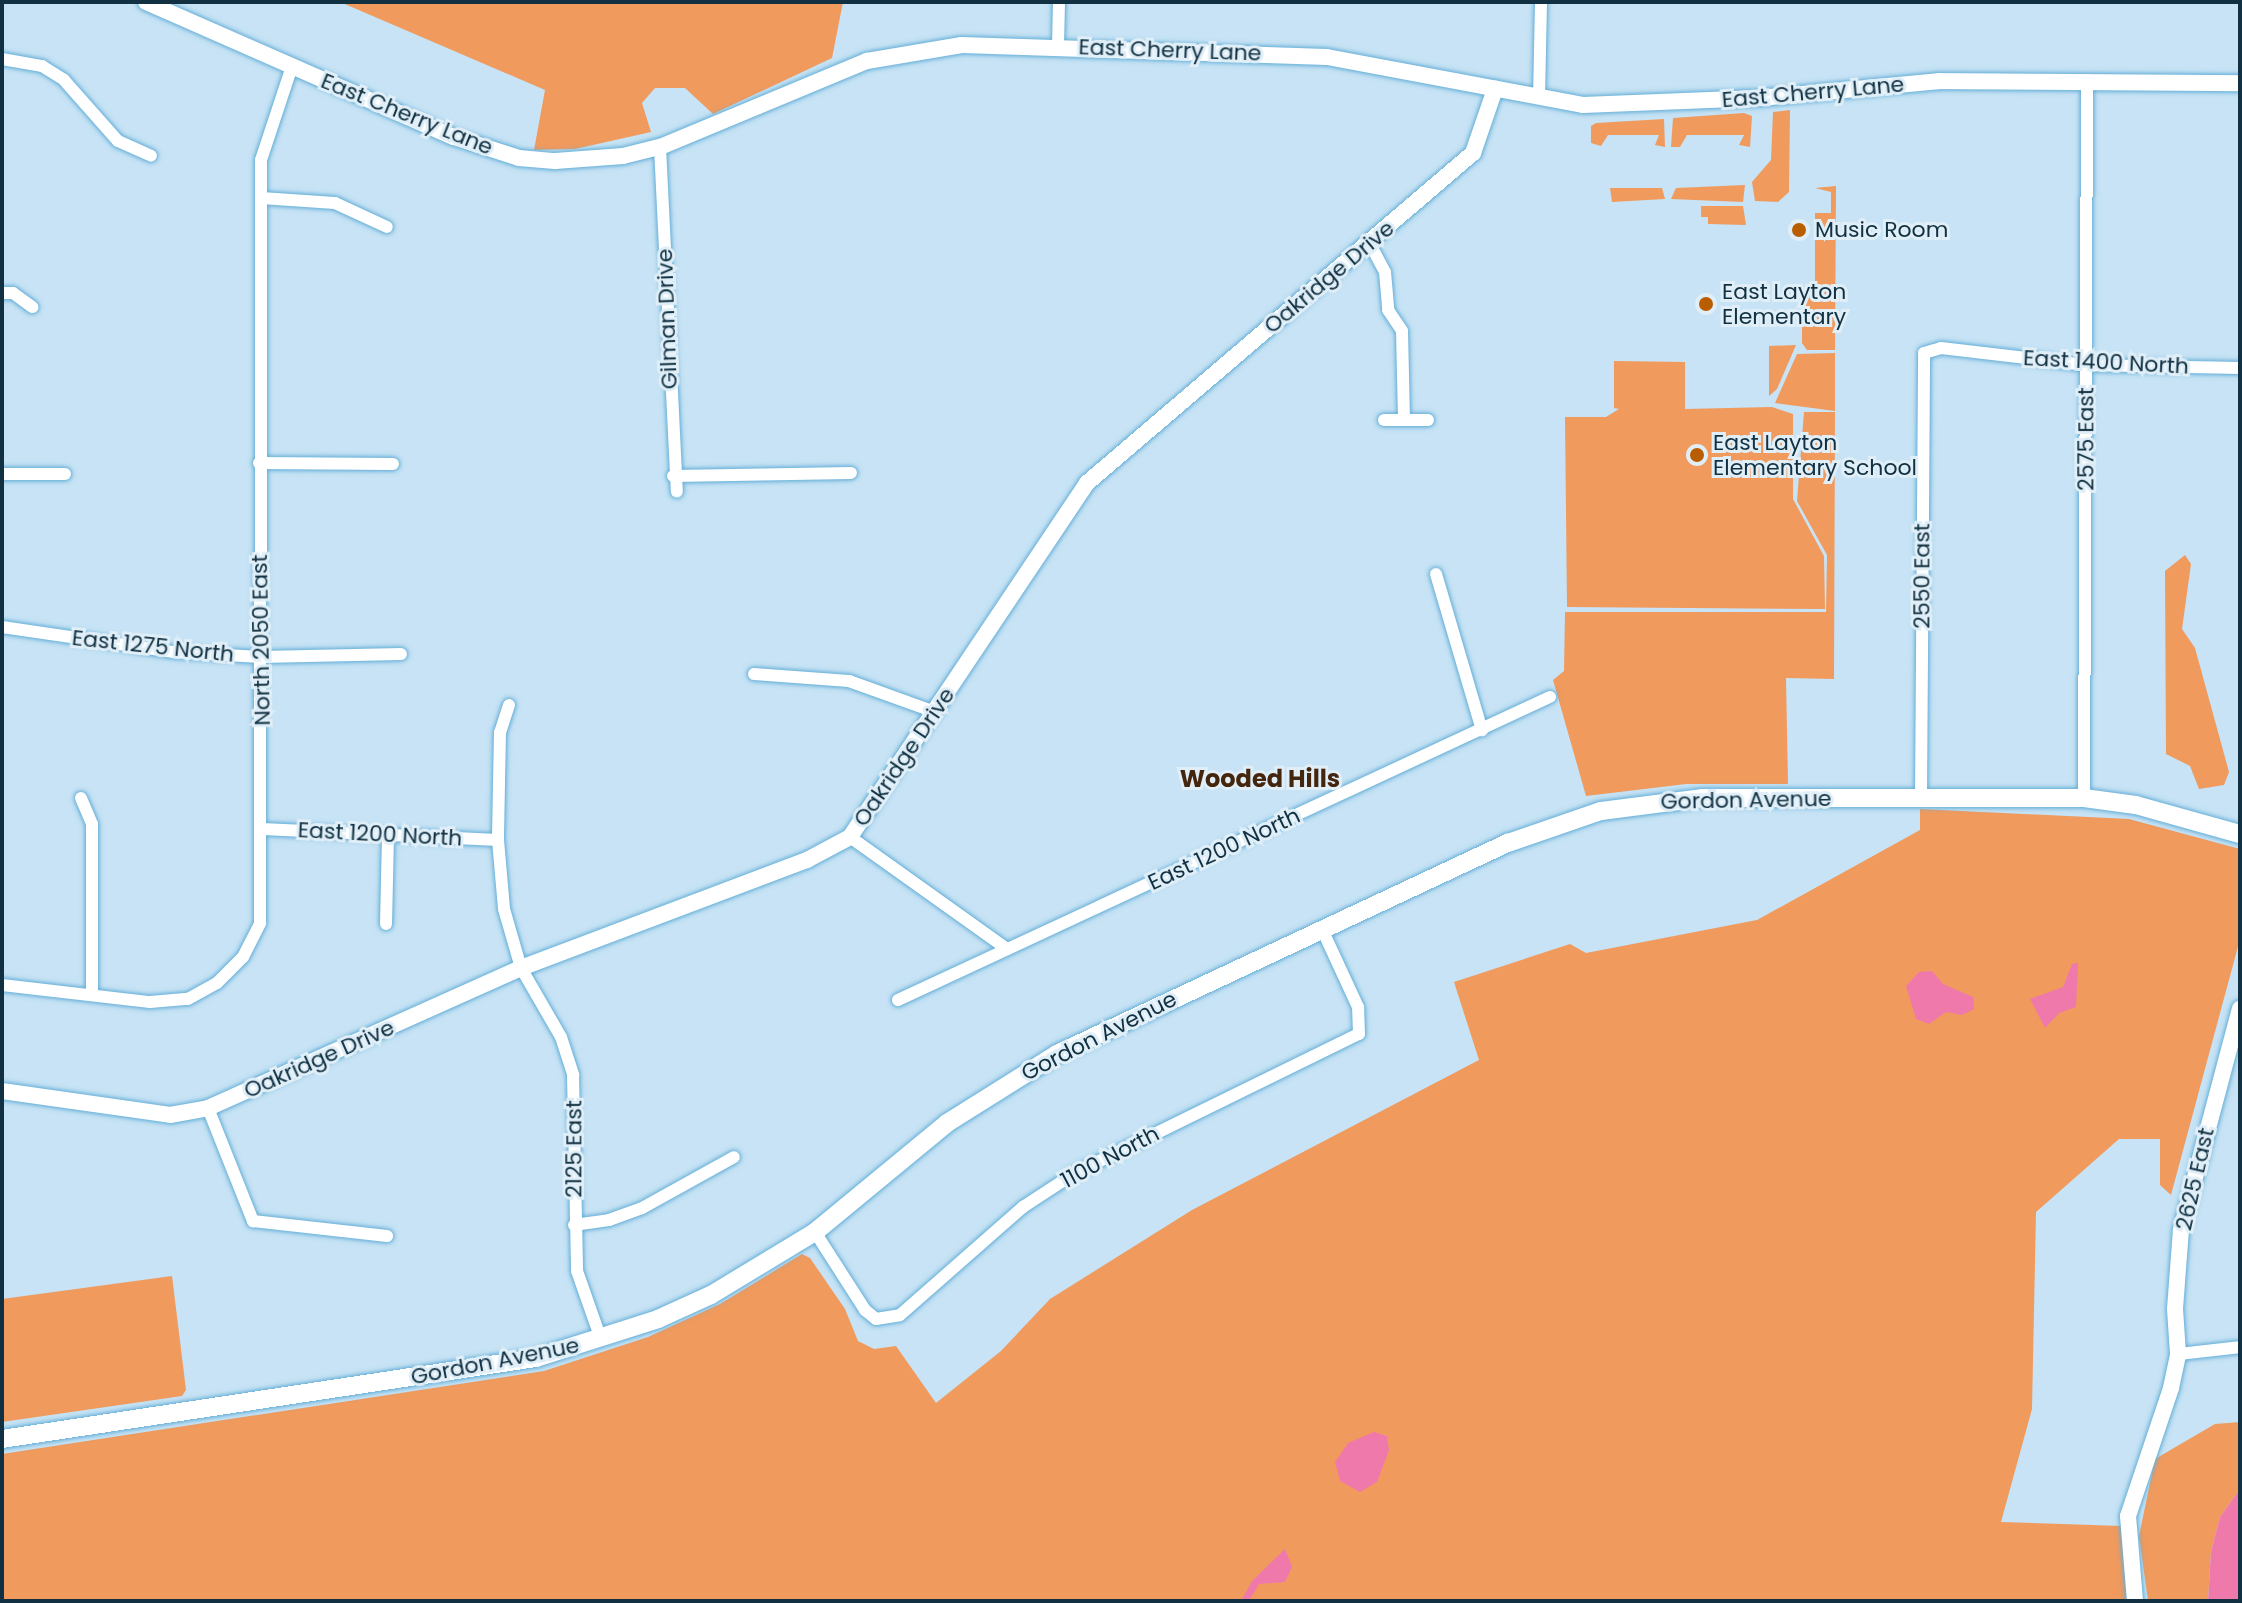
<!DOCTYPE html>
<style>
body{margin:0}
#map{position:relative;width:2242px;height:1603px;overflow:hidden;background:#c7e3f5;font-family:Poppins,sans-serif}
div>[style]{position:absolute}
.green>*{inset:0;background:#f09a5d}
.water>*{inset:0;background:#f079ac}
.roads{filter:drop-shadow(0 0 2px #64aed7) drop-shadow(0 0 2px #64aed7)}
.minor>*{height:12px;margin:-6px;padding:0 6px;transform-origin:6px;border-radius:6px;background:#fff}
.tertiary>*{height:16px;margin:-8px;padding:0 8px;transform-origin:8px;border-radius:8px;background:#fff}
.secondary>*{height:18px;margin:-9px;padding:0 9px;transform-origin:9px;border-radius:9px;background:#fff}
.dots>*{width:22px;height:22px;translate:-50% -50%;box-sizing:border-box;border:4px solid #e0eef7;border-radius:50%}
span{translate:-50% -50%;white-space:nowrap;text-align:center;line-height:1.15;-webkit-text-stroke:6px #e0eef7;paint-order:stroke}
.street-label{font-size:22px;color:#113142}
.poi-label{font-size:22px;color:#113142}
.left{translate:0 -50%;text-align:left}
.neighbourhood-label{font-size:24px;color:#44250d;font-weight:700}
.frame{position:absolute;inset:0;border:4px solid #113142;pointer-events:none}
</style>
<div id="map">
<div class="green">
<div style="clip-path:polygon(340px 2px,843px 2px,832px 58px,713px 114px,685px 88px,655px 88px,642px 103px,651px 132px,575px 149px,534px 150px,545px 90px)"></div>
<div style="clip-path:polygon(1790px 110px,1789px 192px,1778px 202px,1755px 201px,1752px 182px,1771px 160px,1773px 112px)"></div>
<div style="clip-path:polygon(1744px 113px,1752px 116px,1750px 147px,1739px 145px,1744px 135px,1687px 135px,1680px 147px,1671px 147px,1673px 118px)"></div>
<div style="clip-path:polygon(1664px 119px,1665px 147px,1655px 145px,1659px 135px,1608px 135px,1601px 146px,1591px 143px,1591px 126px,1596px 123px)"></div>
<div style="clip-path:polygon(1745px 185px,1743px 202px,1671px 199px,1676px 188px)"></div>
<div style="clip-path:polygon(1836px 186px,1835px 350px,1807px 350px,1802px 343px,1802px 297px,1815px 292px,1815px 213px,1831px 213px,1831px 192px,1815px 188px)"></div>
<div style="clip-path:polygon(1610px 188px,1662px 188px,1665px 199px,1612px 202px)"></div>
<div style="clip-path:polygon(1701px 206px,1743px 206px,1746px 225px,1708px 224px,1708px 217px,1701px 217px)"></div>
<div style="clip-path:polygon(1796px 345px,1777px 389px,1769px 396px,1769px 346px)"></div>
<div style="clip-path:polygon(1835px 353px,1835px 411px,1775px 403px,1797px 354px)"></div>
<div style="clip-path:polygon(1614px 361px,1685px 362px,1685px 409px,1772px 407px,1793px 414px,1793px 499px,1824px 556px,1825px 609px,1567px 607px,1565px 417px,1606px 417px,1619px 409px,1614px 408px)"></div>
<div style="clip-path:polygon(1804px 412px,1835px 412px,1834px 679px,1786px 678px,1788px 784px,1686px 784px,1586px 796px,1553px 680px,1564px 671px,1565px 612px,1826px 612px,1827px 555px,1797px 501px)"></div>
<div style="clip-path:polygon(2185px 555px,2191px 564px,2182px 629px,2195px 648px,2229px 772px,2224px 785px,2199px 789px,2190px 766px,2166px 754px,2165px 571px)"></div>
<div style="clip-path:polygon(1920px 809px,2129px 819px,2240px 849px,2240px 939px,2171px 1195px,2160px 1185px,2160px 1139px,2119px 1139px,2036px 1212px,2032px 1409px,2001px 1522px,2121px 1526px,2127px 1601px,2px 1601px,2px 1454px,544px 1371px,648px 1337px,720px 1304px,802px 1254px,810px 1258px,845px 1309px,858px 1341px,874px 1349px,896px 1346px,936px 1403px,1001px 1351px,1050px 1299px,1192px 1210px,1479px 1060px,1454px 982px,1570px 944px,1586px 953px,1757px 920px,1920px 830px)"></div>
<div style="clip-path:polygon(172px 1276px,186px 1390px,182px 1396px,2px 1422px,2px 1299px)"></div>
<div style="clip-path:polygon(2240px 1422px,2240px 1489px,2220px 1517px,2211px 1552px,2208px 1601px,2148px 1601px,2139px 1536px,2155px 1459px,2215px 1424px)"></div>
</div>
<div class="water">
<div style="clip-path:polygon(2078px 963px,2076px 1007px,2059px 1013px,2045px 1028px,2030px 999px,2063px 987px,2072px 964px)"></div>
<div style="clip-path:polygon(1932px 971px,1943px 984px,1973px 997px,1974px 1009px,1962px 1015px,1946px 1012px,1929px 1024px,1916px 1019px,1906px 986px,1919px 972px)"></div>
<div style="clip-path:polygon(1374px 1432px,1387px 1436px,1389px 1450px,1377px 1482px,1360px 1492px,1340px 1481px,1335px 1462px,1348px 1443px)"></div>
<div style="clip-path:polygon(2240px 1489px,2240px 1601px,2208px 1601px,2211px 1552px,2220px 1517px)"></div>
<div style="clip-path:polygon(1285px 1549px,1292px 1567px,1285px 1582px,1259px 1584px,1249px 1601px,1241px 1601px,1252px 1581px)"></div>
</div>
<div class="roads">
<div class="minor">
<div style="left:1058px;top:46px;width:44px;rotate:-88.7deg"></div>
<div style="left:2px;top:59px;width:41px;rotate:9.9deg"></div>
<div style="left:42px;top:66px;width:26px;rotate:32deg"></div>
<div style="left:64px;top:80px;width:81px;rotate:48.5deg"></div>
<div style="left:118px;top:141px;width:36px;rotate:24deg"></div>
<div style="left:1539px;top:98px;width:96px;rotate:-88.8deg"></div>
<div style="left:660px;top:147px;width:345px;rotate:87.2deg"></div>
<div style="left:261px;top:198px;width:74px;rotate:3.9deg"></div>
<div style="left:335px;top:203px;width:57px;rotate:24.8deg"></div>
<div style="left:1369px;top:242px;width:34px;rotate:62deg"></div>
<div style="left:1385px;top:272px;width:38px;rotate:85deg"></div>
<div style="left:1388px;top:310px;width:25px;rotate:56deg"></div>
<div style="left:1402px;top:331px;width:89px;rotate:88.7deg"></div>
<div style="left:2px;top:293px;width:11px"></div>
<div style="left:13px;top:293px;width:24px;rotate:36deg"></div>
<div style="left:1384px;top:420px;width:44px"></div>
<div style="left:259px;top:463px;width:134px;rotate:0.4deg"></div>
<div style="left:2px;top:474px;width:63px"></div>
<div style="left:673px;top:476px;width:178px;rotate:-1deg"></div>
<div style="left:1436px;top:574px;width:163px;rotate:73.6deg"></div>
<div style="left:2px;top:627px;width:174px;rotate:8.3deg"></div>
<div style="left:174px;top:652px;width:87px;rotate:3.3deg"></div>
<div style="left:261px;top:657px;width:140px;rotate:-1.2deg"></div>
<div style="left:754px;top:674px;width:95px;rotate:4.2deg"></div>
<div style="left:849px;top:681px;width:91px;rotate:19.8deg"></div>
<div style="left:509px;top:705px;width:28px;rotate:108deg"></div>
<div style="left:500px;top:732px;width:108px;rotate:91.1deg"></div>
<div style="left:498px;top:840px;width:69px;rotate:85deg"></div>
<div style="left:504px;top:909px;width:61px;rotate:73.9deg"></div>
<div style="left:521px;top:968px;width:80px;rotate:59.9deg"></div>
<div style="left:561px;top:1037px;width:40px;rotate:72deg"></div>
<div style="left:573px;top:1075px;width:196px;rotate:88.8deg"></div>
<div style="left:577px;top:1271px;width:72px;rotate:70.6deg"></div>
<div style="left:81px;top:798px;width:28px;rotate:67deg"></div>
<div style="left:92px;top:824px;width:171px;rotate:90deg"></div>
<div style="left:1921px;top:798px;width:445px;rotate:-89.6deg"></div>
<div style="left:1924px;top:353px;width:18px;rotate:-16deg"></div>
<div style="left:1941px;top:348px;width:146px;rotate:6.7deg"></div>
<div style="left:2086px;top:365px;width:154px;rotate:1.1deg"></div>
<div style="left:2084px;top:798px;width:718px;rotate:-89.76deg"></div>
<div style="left:263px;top:829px;width:235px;rotate:2.7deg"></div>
<div style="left:850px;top:837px;width:193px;rotate:35.5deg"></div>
<div style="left:386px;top:924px;width:89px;rotate:-88.7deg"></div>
<div style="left:2px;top:985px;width:149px;rotate:6.6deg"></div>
<div style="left:150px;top:1002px;width:38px;rotate:-5deg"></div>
<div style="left:188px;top:999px;width:33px;rotate:-29deg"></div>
<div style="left:217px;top:983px;width:37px;rotate:-45deg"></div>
<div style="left:243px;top:957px;width:38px;rotate:-63deg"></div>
<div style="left:260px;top:923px;width:763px;rotate:-89.92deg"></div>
<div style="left:261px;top:160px;width:99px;rotate:-71.7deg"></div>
<div style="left:898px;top:1000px;width:719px;rotate:-24.93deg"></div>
<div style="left:208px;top:1108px;width:122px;rotate:68.3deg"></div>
<div style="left:253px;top:1221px;width:135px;rotate:6.4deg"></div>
<div style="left:574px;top:1225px;width:35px;rotate:-8deg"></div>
<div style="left:609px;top:1220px;width:35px;rotate:-20deg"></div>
<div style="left:642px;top:1208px;width:105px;rotate:-29deg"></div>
<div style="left:815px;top:1232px;width:93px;rotate:57.3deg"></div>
<div style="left:865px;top:1310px;width:14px;rotate:39deg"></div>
<div style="left:876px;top:1319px;width:24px;rotate:-9deg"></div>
<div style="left:900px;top:1315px;width:164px;rotate:-41.3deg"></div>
<div style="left:1023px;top:1207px;width:62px;rotate:-33.2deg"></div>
<div style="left:1075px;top:1173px;width:316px;rotate:-26.1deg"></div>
<div style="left:1359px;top:1034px;width:27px;rotate:-92deg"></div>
<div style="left:1358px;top:1007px;width:86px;rotate:-114.8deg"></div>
<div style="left:2178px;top:1354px;width:62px;rotate:-6.4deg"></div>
</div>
<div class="tertiary">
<div style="left:146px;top:2px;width:336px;rotate:23.7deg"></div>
<div style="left:454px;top:137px;width:68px;rotate:17.9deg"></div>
<div style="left:519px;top:158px;width:36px;rotate:5deg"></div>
<div style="left:555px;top:161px;width:68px;rotate:-4.2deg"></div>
<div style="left:623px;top:156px;width:38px;rotate:-14deg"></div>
<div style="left:660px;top:147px;width:224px;rotate:-22.6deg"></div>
<div style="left:867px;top:61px;width:96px;rotate:-9.6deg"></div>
<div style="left:962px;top:45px;width:365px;rotate:1.9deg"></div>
<div style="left:1327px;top:57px;width:260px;rotate:10.6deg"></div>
<div style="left:1583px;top:105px;width:177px;rotate:-2.3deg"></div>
<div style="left:1760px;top:98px;width:181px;rotate:-5.4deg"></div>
<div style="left:1940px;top:81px;width:300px;rotate:0.4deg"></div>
<div style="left:2px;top:1091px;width:170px;rotate:8.1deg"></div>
<div style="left:170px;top:1115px;width:39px;rotate:-10deg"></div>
<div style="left:208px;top:1108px;width:343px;rotate:-24.1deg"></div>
<div style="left:521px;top:968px;width:306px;rotate:-20.7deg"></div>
<div style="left:807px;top:860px;width:49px;rotate:-28.1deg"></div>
<div style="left:850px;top:837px;width:426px;rotate:-56.2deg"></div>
<div style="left:1087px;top:483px;width:508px;rotate:-40.53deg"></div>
<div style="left:1473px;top:153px;width:68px;rotate:-71deg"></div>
<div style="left:2135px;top:1601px;width:85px;rotate:-94.7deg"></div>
<div style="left:2128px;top:1516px;width:135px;rotate:-71.4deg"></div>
<div style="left:2171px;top:1388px;width:35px;rotate:-78deg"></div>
<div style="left:2178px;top:1354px;width:45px;rotate:-93.8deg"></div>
<div style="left:2175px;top:1309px;width:79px;rotate:-85.7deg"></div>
<div style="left:2181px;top:1230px;width:229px;rotate:-75.1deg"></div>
</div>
<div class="secondary">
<div style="left:2px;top:1439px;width:540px;rotate:-8.63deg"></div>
<div style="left:536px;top:1358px;width:128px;rotate:-17.7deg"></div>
<div style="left:658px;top:1319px;width:58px;rotate:-24.4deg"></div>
<div style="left:711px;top:1295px;width:122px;rotate:-31.2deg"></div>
<div style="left:815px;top:1232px;width:171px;rotate:-39.5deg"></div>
<div style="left:947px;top:1123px;width:130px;rotate:-32.1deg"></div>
<div style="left:1057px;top:1054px;width:498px;rotate:-25.1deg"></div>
<div style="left:1508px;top:843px;width:98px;rotate:-19deg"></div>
<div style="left:1601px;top:811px;width:103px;rotate:-7.3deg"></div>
<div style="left:1703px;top:798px;width:381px"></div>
<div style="left:2084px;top:798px;width:52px;rotate:7.7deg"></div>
<div style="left:2136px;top:805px;width:108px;rotate:15.6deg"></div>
</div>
</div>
<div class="dots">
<div style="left:1799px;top:230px;background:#b95e00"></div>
<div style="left:1706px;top:304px;background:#b95e00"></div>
<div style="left:1697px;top:455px;background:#b95e00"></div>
</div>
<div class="street-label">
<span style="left:1170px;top:50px;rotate:2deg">East Cherry Lane</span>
<span style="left:1813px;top:92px;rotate:-5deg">East Cherry Lane</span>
<span style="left:407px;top:114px;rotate:22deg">East Cherry Lane</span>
<span style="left:1329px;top:277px;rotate:-40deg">Oakridge Drive</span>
<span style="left:667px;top:319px;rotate:-92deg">Gilman Drive</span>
<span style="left:2106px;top:362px;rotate:3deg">East 1400 North</span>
<span style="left:2086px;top:439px;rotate:-90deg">2575 East</span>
<span style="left:1922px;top:576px;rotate:-90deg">2550 East</span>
<span style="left:261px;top:640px;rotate:-91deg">North 2050 East</span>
<span style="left:153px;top:646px;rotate:6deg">East 1275 North</span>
<span style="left:904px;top:757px;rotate:-56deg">Oakridge Drive</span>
<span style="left:1746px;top:800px;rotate:-1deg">Gordon Avenue</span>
<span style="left:380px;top:834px;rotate:3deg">East 1200 North</span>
<span style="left:1224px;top:849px;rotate:-25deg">East 1200 North</span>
<span style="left:1099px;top:1036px;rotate:-27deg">Gordon Avenue</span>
<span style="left:319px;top:1059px;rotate:-24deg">Oakridge Drive</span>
<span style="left:574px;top:1149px;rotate:-90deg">2125 East</span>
<span style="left:1110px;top:1157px;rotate:-28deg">1100 North</span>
<span style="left:2195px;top:1179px;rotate:-77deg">2625 East</span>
<span style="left:495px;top:1361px;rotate:-11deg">Gordon Avenue</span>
</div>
<div class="poi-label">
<span class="left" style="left:1815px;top:230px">Music Room</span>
<span class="left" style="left:1722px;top:304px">East Layton<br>Elementary</span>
<span class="left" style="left:1713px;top:455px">East Layton<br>Elementary School</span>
</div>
<div class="neighbourhood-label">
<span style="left:1260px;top:779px">Wooded Hills</span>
</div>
<div class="frame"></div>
</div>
